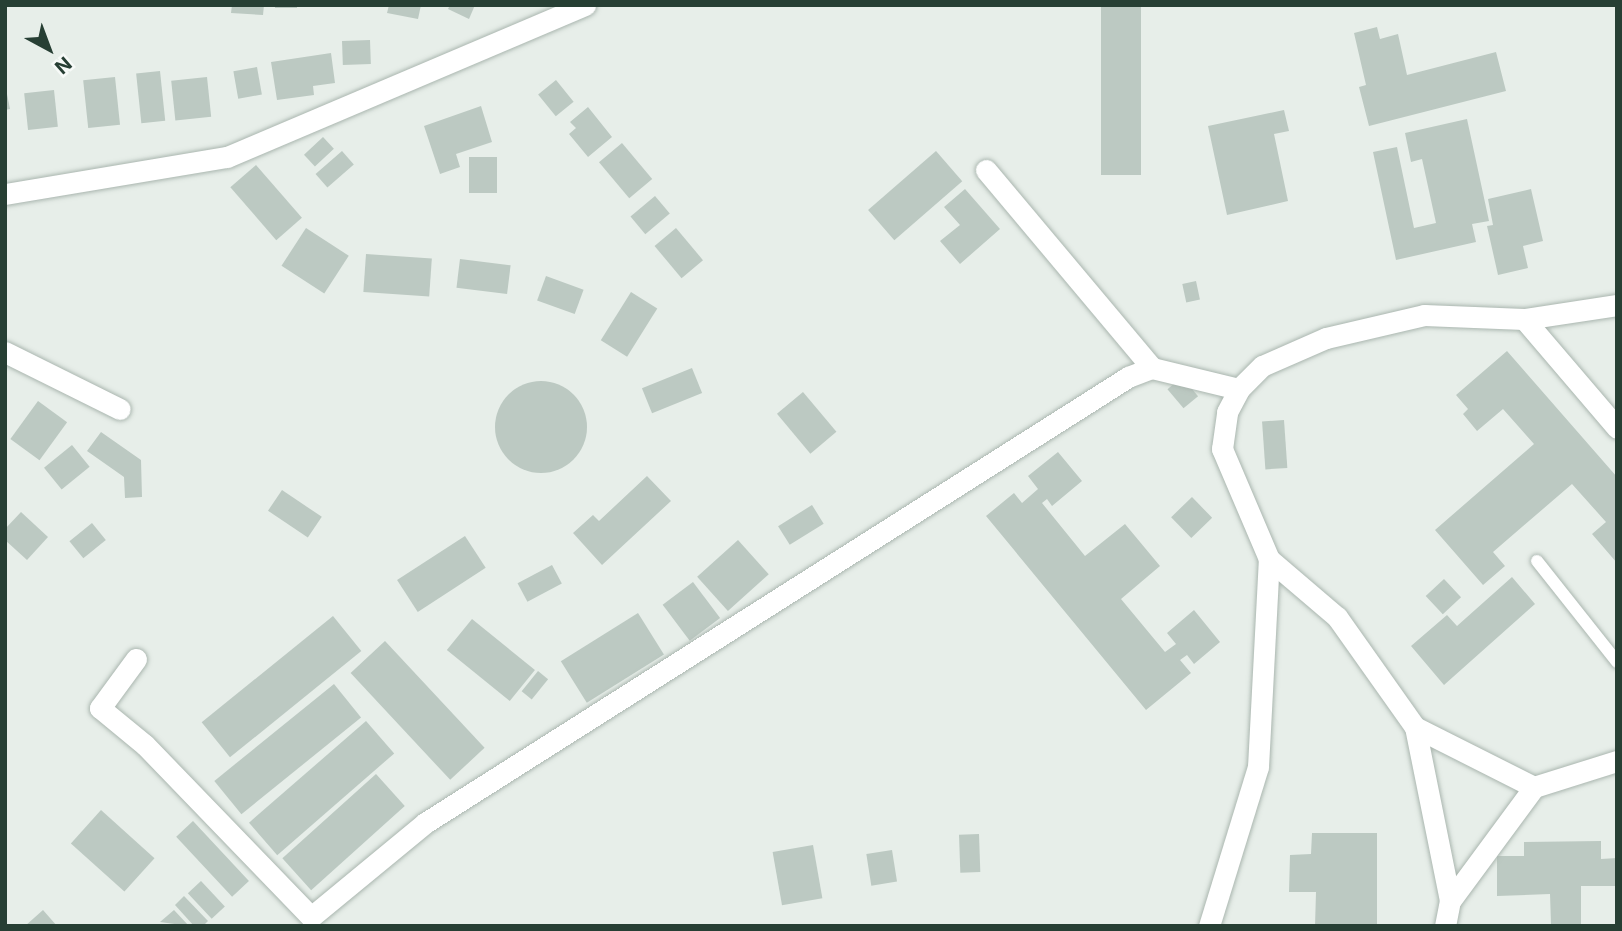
<!DOCTYPE html>
<style>
body{margin:0}
#map{position:relative;width:1622px;height:931px;overflow:hidden;background:#e7eee9;font-family:Inter,sans-serif}
div>[style]{position:absolute}
.building>*{inset:0;background:#bcc9c2;transform-origin:0 0}
.round{border-radius:50%}
.roads{filter:drop-shadow(0 0 2px #aab6af) drop-shadow(0 0 2px #aab6af)}
.lane>*{height:12px;margin:-6px;padding:0 6px;transform-origin:6px;border-radius:6px;background:#fff}
.street>*{height:21px;margin:-10.5px;padding:0 10.5px;transform-origin:10.5px;border-radius:10.5px;background:#fff}
span{translate:-50% -50%;white-space:nowrap;text-align:center;line-height:1.15;-webkit-text-stroke:6px #f7faf8;paint-order:stroke}
.frame{position:absolute;inset:0;border:7px solid #273f34;pointer-events:none}
.north{position:absolute;left:14px;top:14px;width:70px;height:70px;-webkit-text-stroke:5px #f7faf8;paint-order:stroke;rotate:139deg;font-size:19px;font-weight:700;line-height:28px;text-align:center;color:#273f34}
.north::after{content:'';display:block;margin:auto;width:24px;height:32px;background:#273f34;clip-path:polygon(50% 0,100% 100%,50% 72%,0 100%)}
</style>
<div id="map">
<div class="building">
<div style="clip-path:polygon(232px 5px,264px 5px,263px 15px,231px 13px)"></div>
<div style="left:275px;top:5px;width:22px;height:3px"></div>
<div style="clip-path:polygon(389px 5px,421px 5px,418px 19px,387px 13px)"></div>
<div style="clip-path:polygon(450px 5px,475px 5px,469px 19px,448px 9px)"></div>
<div style="left:1101px;top:5px;width:40px;height:170px"></div>
<div style="clip-path:polygon(1377px 27px,1380px 39px,1398px 34px,1407px 75px,1496px 52px,1506px 91px,1369px 126px,1359px 87px,1366px 85px,1354px 33px)"></div>
<div style="left:370px;top:40px;width:24px;height:28px;rotate:88deg"></div>
<div style="clip-path:polygon(331px 53px,335px 83px,313px 86px,314px 95px,277px 100px,271px 62px)"></div>
<div style="left:257px;top:67px;width:28px;height:24px;rotate:80deg"></div>
<div style="left:160px;top:71px;width:50px;height:24px;rotate:84deg"></div>
<div style="left:115px;top:77px;width:48px;height:32px;rotate:84deg"></div>
<div style="left:207px;top:77px;width:40px;height:36px;rotate:84deg"></div>
<div style="left:556px;top:80px;width:28px;height:23px;rotate:51deg"></div>
<div style="clip-path:polygon(5px 84px,10px 109px,5px 110px)"></div>
<div style="left:54px;top:90px;width:37px;height:30px;rotate:84deg"></div>
<div style="clip-path:polygon(481px 106px,492px 142px,456px 154px,460px 167px,440px 174px,424px 126px)"></div>
<div style="clip-path:polygon(588px 107px,612px 137px,588px 157px,569px 134px,576px 128px,570px 122px)"></div>
<div style="clip-path:polygon(1284px 110px,1289px 131px,1274px 134px,1288px 201px,1227px 215px,1208px 126px)"></div>
<div style="clip-path:polygon(1467px 119px,1489px 221px,1472px 224px,1476px 242px,1396px 260px,1373px 152px,1397px 147px,1414px 228px,1436px 223px,1422px 159px,1411px 162px,1405px 133px)"></div>
<div style="left:323px;top:137px;width:16px;height:26px;rotate:47deg"></div>
<div style="left:622px;top:143px;width:47px;height:30px;rotate:50deg"></div>
<div style="left:342px;top:151px;width:18px;height:35px;rotate:49deg"></div>
<div style="left:936px;top:151px;width:40px;height:90px;rotate:49deg"></div>
<div style="left:469px;top:157px;width:28px;height:36px"></div>
<div style="left:256px;top:165px;width:70px;height:34px;rotate:49deg"></div>
<div style="clip-path:polygon(965px 189px,1000px 229px,960px 264px,940px 241px,960px 225px,944px 207px)"></div>
<div style="clip-path:polygon(1531px 189px,1543px 241px,1523px 246px,1528px 268px,1498px 275px,1487px 226px,1493px 225px,1488px 199px)"></div>
<div style="left:655px;top:196px;width:23px;height:32px;rotate:50deg"></div>
<div style="left:306px;top:228px;width:51px;height:45px;rotate:33deg"></div>
<div style="left:676px;top:228px;width:42px;height:28px;rotate:50deg"></div>
<div style="left:366px;top:254px;width:66px;height:38px;rotate:4deg"></div>
<div style="left:460px;top:259px;width:51px;height:29px;rotate:7deg"></div>
<div style="left:546px;top:276px;width:40px;height:26px;rotate:20deg"></div>
<div style="left:1196px;top:281px;width:19px;height:14px;rotate:78deg"></div>
<div style="left:631px;top:292px;width:31px;height:57px;rotate:32deg"></div>
<div style="clip-path:polygon(1507px 351px,1617px 477px,1617px 563px,1592px 534px,1606px 522px,1572px 484px,1493px 552px,1505px 566px,1483px 585px,1435px 530px,1534px 444px,1503px 409px,1477px 431px,1463px 414px,1468px 409px,1456px 395px)"></div>
<div style="left:692px;top:368px;width:27px;height:54px;rotate:68deg"></div>
<div style="left:1182px;top:377px;width:25px;height:19px;rotate:50deg"></div>
<div class="round" style="left:495px;top:381px;width:92px;height:92px"></div>
<div style="left:803px;top:392px;width:52px;height:34px;rotate:50deg"></div>
<div style="left:38px;top:401px;width:36px;height:47px;rotate:36deg"></div>
<div style="left:1284px;top:420px;width:48px;height:22px;rotate:86deg"></div>
<div style="clip-path:polygon(101px 432px,141px 460px,142px 497px,125px 498px,124px 477px,87px 451px)"></div>
<div style="left:72px;top:445px;width:28px;height:36px;rotate:51deg"></div>
<div style="clip-path:polygon(1058px 452px,1082px 481px,1052px 506px,1047px 499px,1042px 503px,1085px 556px,1125px 524px,1160px 566px,1121px 599px,1165px 652px,1176px 644px,1167px 633px,1194px 610px,1220px 642px,1194px 664px,1187px 655px,1180px 660px,1191px 673px,1146px 710px,986px 516px,1014px 493px,1022px 503px,1038px 489px,1028px 476px)"></div>
<div style="clip-path:polygon(647px 476px,671px 501px,602px 565px,573px 533px,593px 515px,599px 521px)"></div>
<div style="left:282px;top:490px;width:48px;height:25px;rotate:34deg"></div>
<div style="left:1192px;top:497px;width:29px;height:29px;rotate:46deg"></div>
<div style="left:812px;top:505px;width:22px;height:40px;rotate:58deg"></div>
<div style="clip-path:polygon(21px 512px,48px 537px,27px 560px,5px 540px,5px 529px)"></div>
<div style="left:92px;top:523px;width:22px;height:29px;rotate:51deg"></div>
<div style="left:465px;top:536px;width:38px;height:81px;rotate:57deg"></div>
<div style="left:738px;top:540px;width:46px;height:55px;rotate:48deg"></div>
<div style="left:552px;top:565px;width:21px;height:39px;rotate:62deg"></div>
<div style="clip-path:polygon(1512px 577px,1535px 604px,1444px 685px,1411px 646px,1447px 615px,1457px 626px)"></div>
<div style="left:1444px;top:579px;width:25px;height:25px;rotate:47deg"></div>
<div style="left:693px;top:582px;width:45px;height:38px;rotate:53deg"></div>
<div style="left:638px;top:613px;width:49px;height:91px;rotate:58deg"></div>
<div style="left:333px;top:616px;width:45px;height:169px;rotate:51deg"></div>
<div style="left:472px;top:619px;width:81px;height:40px;rotate:39deg"></div>
<div style="left:385px;top:641px;width:146px;height:47px;rotate:47deg"></div>
<div style="left:538px;top:671px;width:13px;height:26px;rotate:39deg"></div>
<div style="left:334px;top:684px;width:43px;height:154px;rotate:51deg"></div>
<div style="left:366px;top:721px;width:43px;height:155px;rotate:49deg"></div>
<div style="left:376px;top:774px;width:43px;height:126px;rotate:48deg"></div>
<div style="left:101px;top:810px;width:72px;height:45px;rotate:42deg"></div>
<div style="left:193px;top:821px;width:82px;height:23px;rotate:47deg"></div>
<div style="clip-path:polygon(1312px 833px,1377px 833px,1377px 926px,1315px 926px,1316px 892px,1289px 892px,1290px 855px,1311px 854px)"></div>
<div style="left:979px;top:834px;width:38px;height:20px;rotate:88deg"></div>
<div style="clip-path:polygon(1601px 841px,1601px 859px,1617px 858px,1617px 886px,1581px 886px,1581px 924px,1551px 924px,1550px 894px,1497px 896px,1497px 856px,1524px 856px,1524px 842px)"></div>
<div style="left:813px;top:845px;width:54px;height:41px;rotate:80deg"></div>
<div style="left:892px;top:850px;width:32px;height:26px;rotate:81deg"></div>
<div style="left:201px;top:881px;width:35px;height:18px;rotate:47deg"></div>
<div style="clip-path:polygon(184px 896px,208px 921px,203px 926px,194px 926px,175px 905px)"></div>
<div style="clip-path:polygon(43px 910px,57px 926px,25px 926px)"></div>
<div style="clip-path:polygon(174px 910px,189px 926px,160px 922px)"></div>
</div>
<div class="roads">
<div class="lane">
<div style="left:1537px;top:561px;width:129px;rotate:51.6deg"></div>
</div>
<div class="street">
<div style="left:986px;top:170px;width:258px;rotate:50deg"></div>
<div style="left:1152px;top:368px;width:89px;rotate:13.6deg"></div>
<div style="left:1239px;top:389px;width:33px;rotate:-45deg"></div>
<div style="left:1262px;top:366px;width:70px;rotate:-23.6deg"></div>
<div style="left:1326px;top:338px;width:101px;rotate:-13.2deg"></div>
<div style="left:1424px;top:315px;width:100px;rotate:2.3deg"></div>
<div style="left:5px;top:194px;width:225px;rotate:-9.5deg"></div>
<div style="left:227px;top:157px;width:389px;rotate:-23deg"></div>
<div style="left:1617px;top:305px;width:94px;rotate:171.4deg"></div>
<div style="left:1524px;top:319px;width:143px;rotate:49.5deg"></div>
<div style="left:5px;top:352px;width:128px;rotate:26.4deg"></div>
<div style="left:1269px;top:559px;width:89px;rotate:40.5deg"></div>
<div style="left:1337px;top:617px;width:135px;rotate:54.7deg"></div>
<div style="left:1415px;top:727px;width:177px;rotate:78.6deg"></div>
<div style="left:136px;top:659px;width:61px;rotate:126.3deg"></div>
<div style="left:100px;top:708px;width:58px;rotate:39.4deg"></div>
<div style="left:145px;top:745px;width:239px;rotate:46deg"></div>
<div style="left:311px;top:917px;width:148px;rotate:-39.5deg"></div>
<div style="left:425px;top:823px;width:833px;rotate:-32.39deg"></div>
<div style="left:1128px;top:377px;width:26px;rotate:-21deg"></div>
<div style="left:1415px;top:727px;width:133px;rotate:26.8deg"></div>
<div style="left:1209px;top:926px;width:166px;rotate:-72.9deg"></div>
<div style="left:1258px;top:767px;width:208px;rotate:-87deg"></div>
<div style="left:1269px;top:559px;width:120px;rotate:-113.1deg"></div>
<div style="left:1222px;top:449px;width:37px;rotate:-82deg"></div>
<div style="left:1227px;top:412px;width:26px;rotate:-62deg"></div>
<div style="left:1445px;top:926px;width:25px;rotate:-79deg"></div>
<div style="left:1450px;top:901px;width:142px;rotate:-53.6deg"></div>
<div style="left:1534px;top:787px;width:87px;rotate:-17.4deg"></div>
</div>
</div>
<div class="frame"></div>
<div class="north">N</div>
</div>
